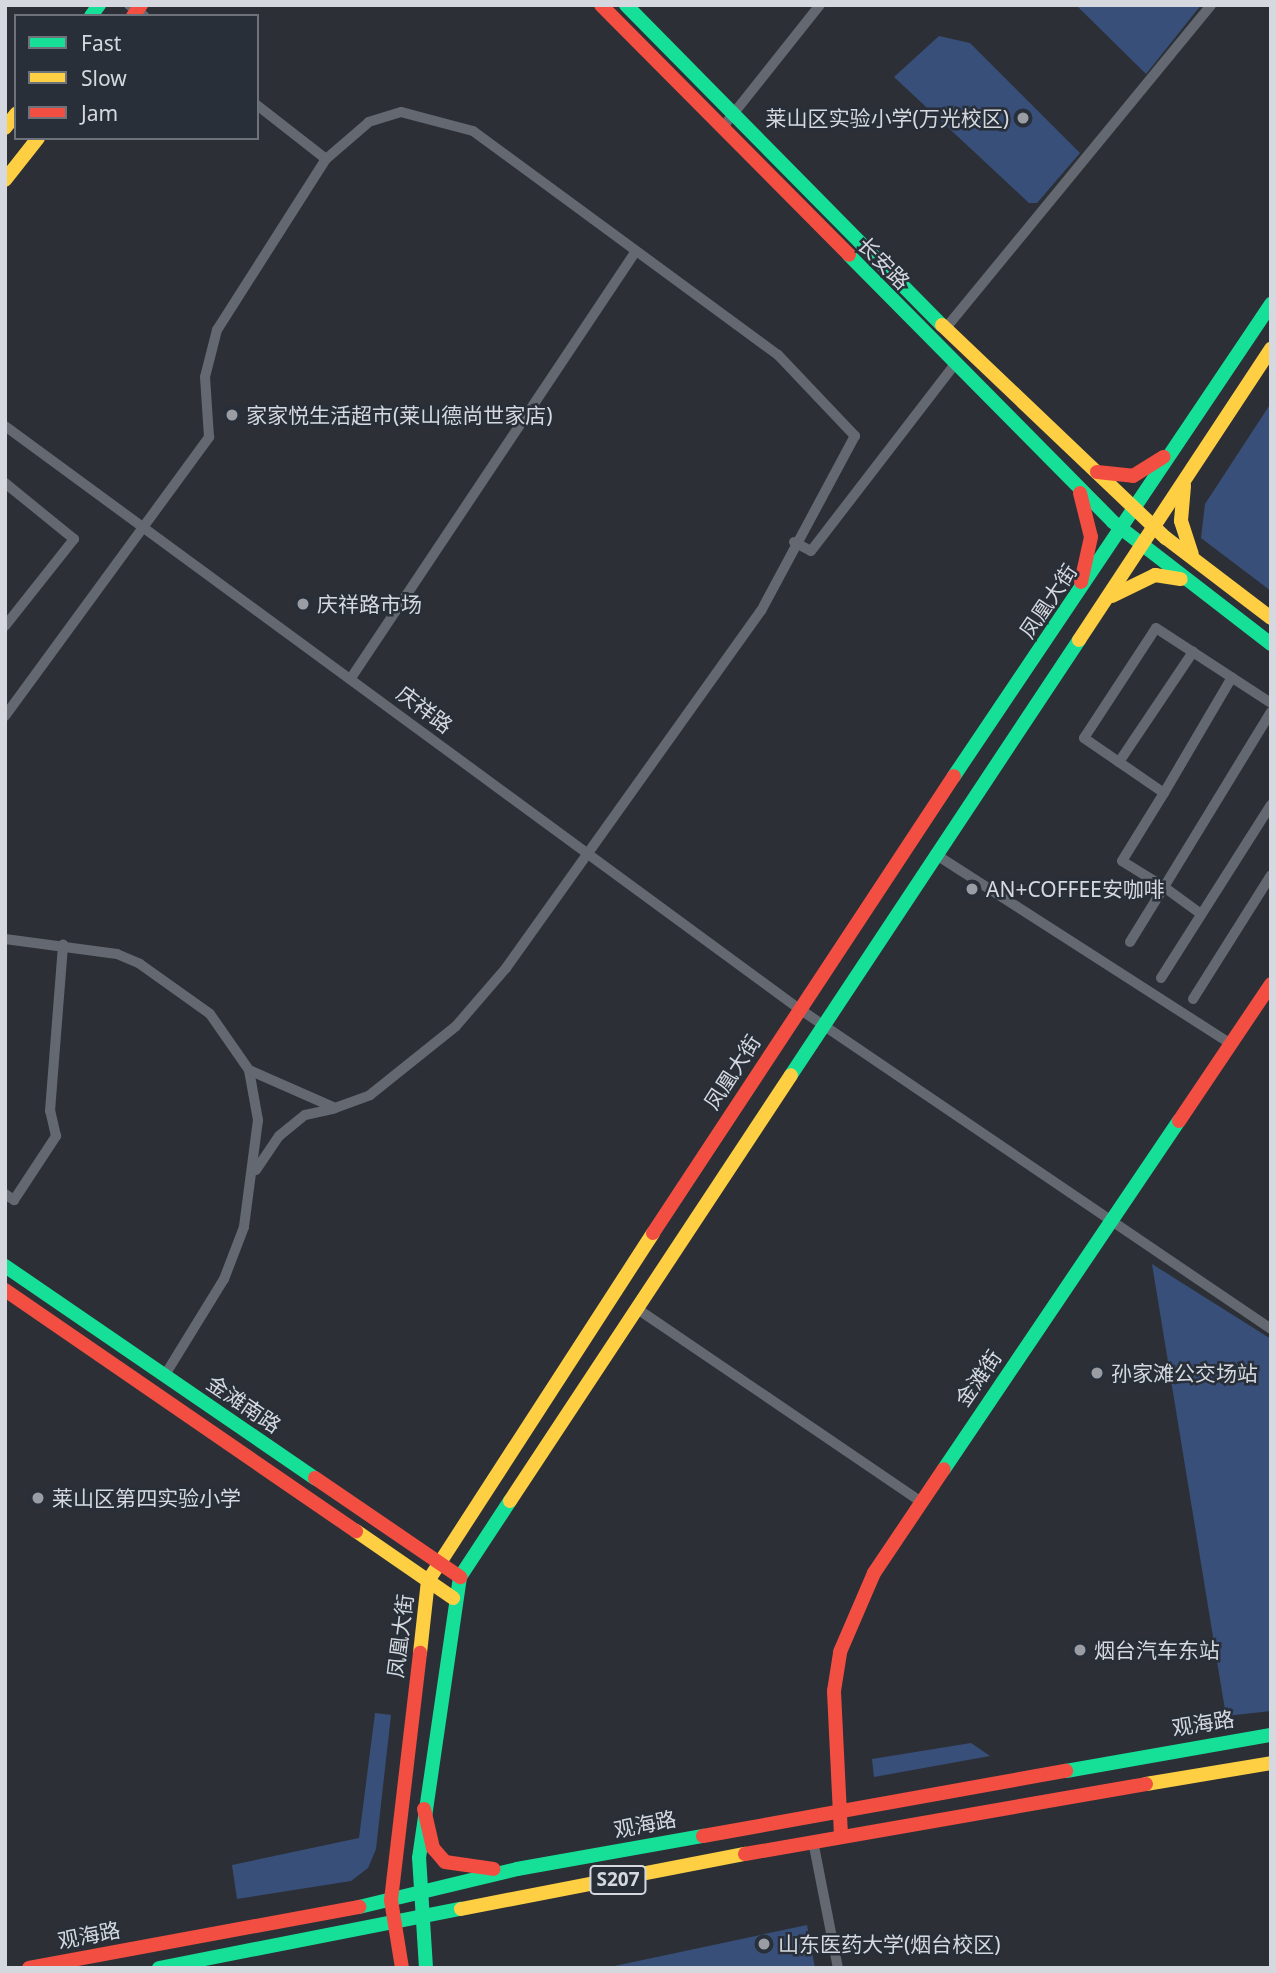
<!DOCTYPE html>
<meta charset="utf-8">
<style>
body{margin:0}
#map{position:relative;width:1276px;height:1973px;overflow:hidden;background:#2c3036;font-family:"Noto Sans","Noto Sans SC",sans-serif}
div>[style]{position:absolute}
.green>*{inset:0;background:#384f79}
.street>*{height:10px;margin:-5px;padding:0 5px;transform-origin:5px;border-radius:5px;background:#646870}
.fast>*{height:14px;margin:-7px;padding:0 7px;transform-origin:7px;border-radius:7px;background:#16e098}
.slow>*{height:14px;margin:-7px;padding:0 7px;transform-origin:7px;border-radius:7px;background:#ffcf43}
.jam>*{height:14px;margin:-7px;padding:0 7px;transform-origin:7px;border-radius:7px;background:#f24e42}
.dots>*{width:19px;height:19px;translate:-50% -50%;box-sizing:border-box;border:4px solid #292f39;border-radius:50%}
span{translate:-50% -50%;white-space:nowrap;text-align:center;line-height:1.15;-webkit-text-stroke:5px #292f39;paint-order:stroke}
.shield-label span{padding:2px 5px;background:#292f39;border:2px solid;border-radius:5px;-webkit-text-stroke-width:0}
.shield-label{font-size:19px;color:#d5d9df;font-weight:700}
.poi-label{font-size:21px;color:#d5d9df}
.right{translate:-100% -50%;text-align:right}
.left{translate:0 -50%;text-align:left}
.street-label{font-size:21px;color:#d5d9df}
.frame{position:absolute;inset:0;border:7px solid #d5d9df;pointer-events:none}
.legend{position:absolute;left:14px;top:14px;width:245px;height:126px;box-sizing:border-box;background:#292f39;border:2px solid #6e737b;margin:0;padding:9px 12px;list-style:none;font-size:21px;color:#d5d9df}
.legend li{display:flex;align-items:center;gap:14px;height:35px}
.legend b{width:35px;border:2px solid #6e737b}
</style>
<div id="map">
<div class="green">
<div style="clip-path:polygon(1076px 5px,1201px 5px,1146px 74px)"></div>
<div style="clip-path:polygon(939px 36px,970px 43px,1080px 153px,1037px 203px,1029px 203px,894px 77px)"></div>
<div style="clip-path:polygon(1271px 403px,1271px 591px,1201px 538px,1205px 504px)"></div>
<div style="clip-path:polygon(1152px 1264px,1271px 1339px,1271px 1711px,1226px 1716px)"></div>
<div style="clip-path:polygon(375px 1713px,391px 1715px,376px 1849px,368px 1868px,351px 1881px,237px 1899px,232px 1865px,359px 1838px)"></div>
<div style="clip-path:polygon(971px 1743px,990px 1756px,874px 1777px,872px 1759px)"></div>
<div style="clip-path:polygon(807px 1925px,815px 1968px,605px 1968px)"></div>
</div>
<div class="street">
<div style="left:129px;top:5px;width:19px;rotate:36deg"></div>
<div style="left:722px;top:128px;width:157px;rotate:-51.5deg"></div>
<div style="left:945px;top:329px;width:419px;rotate:-50.6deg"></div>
<div style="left:5px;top:426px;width:984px;rotate:36.28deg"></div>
<div style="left:798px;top:1008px;width:572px;rotate:34.16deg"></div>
<div style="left:5px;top:483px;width:89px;rotate:39.1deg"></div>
<div style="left:74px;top:539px;width:111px;rotate:128.4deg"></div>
<div style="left:794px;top:542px;width:19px;rotate:28deg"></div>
<div style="left:811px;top:551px;width:236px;rotate:-52.4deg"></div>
<div style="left:351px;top:678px;width:513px;rotate:-56.28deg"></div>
<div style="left:5px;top:716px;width:346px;rotate:-53.8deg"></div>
<div style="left:209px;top:437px;width:60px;rotate:-93.8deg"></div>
<div style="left:205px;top:377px;width:49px;rotate:-75.7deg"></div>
<div style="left:217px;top:330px;width:203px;rotate:-57.5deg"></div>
<div style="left:326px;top:159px;width:88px;rotate:-142deg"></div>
<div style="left:1119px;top:762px;width:133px;rotate:-56.1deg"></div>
<div style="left:1164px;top:793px;width:134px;rotate:-59.6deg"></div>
<div style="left:935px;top:854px;width:352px;rotate:32.7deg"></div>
<div style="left:1201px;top:914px;width:46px;rotate:-143.9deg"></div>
<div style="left:1164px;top:887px;width:205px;rotate:-58.6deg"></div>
<div style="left:5px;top:939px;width:113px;rotate:7.6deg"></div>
<div style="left:117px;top:954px;width:25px;rotate:23deg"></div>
<div style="left:140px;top:964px;width:86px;rotate:35.5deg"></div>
<div style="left:210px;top:1014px;width:68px;rotate:55.1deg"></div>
<div style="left:249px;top:1070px;width:51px;rotate:79.8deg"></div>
<div style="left:258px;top:1120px;width:108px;rotate:97.5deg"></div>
<div style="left:244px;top:1227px;width:56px;rotate:111deg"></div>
<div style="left:224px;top:1279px;width:113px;rotate:121.6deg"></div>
<div style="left:1130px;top:942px;width:65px;rotate:-58.3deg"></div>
<div style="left:1164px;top:887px;width:49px;rotate:-148.2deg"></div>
<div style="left:1122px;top:861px;width:80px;rotate:-58.3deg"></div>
<div style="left:1164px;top:793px;width:97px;rotate:-145.5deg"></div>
<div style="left:1084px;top:738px;width:131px;rotate:-56.8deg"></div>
<div style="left:1156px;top:628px;width:137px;rotate:33.1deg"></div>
<div style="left:1161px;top:978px;width:205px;rotate:-57.6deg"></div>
<div style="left:1193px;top:999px;width:146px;rotate:-57.8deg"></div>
<div style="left:249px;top:1070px;width:94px;rotate:23.8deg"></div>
<div style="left:335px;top:1108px;width:37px;rotate:-20deg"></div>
<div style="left:370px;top:1095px;width:110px;rotate:-38.7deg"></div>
<div style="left:456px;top:1026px;width:77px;rotate:-49.2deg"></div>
<div style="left:506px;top:968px;width:439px;rotate:-54.5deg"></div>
<div style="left:761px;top:611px;width:199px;rotate:-61.8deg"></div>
<div style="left:855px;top:436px;width:112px;rotate:-133.5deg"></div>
<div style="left:778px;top:355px;width:378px;rotate:-143.7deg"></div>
<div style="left:473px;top:131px;width:74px;rotate:-165.2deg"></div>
<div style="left:401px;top:112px;width:34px;rotate:163deg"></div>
<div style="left:369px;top:122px;width:57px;rotate:139.3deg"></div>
<div style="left:256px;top:1170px;width:41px;rotate:-55.9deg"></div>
<div style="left:279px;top:1136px;width:33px;rotate:-39deg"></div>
<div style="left:305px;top:1115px;width:29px;rotate:-12deg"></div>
<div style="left:5px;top:1194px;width:11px;rotate:34deg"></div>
<div style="left:14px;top:1200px;width:77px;rotate:-56.7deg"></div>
<div style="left:56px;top:1136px;width:26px;rotate:-103deg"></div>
<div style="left:50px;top:1111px;width:167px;rotate:-85.5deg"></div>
<div style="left:636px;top:1308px;width:343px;rotate:34.2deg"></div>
<div style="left:813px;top:1841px;width:129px;rotate:78.9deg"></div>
</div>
<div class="fast">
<div style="left:626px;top:5px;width:450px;rotate:45.4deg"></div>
<div style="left:91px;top:16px;width:14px;rotate:-54deg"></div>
<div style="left:849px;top:255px;width:375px;rotate:45.3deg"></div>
<div style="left:1113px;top:522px;width:200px;rotate:37.7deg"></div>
<div style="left:954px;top:776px;width:569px;rotate:-56.11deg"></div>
<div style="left:791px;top:1075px;width:522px;rotate:-56.49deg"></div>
<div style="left:5px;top:1266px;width:376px;rotate:34.4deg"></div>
<div style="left:944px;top:1469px;width:420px;rotate:-56deg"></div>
<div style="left:1066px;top:1771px;width:208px;rotate:-10deg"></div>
<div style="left:359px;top:1907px;width:163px;rotate:-13.5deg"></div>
<div style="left:517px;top:1869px;width:189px;rotate:-10.1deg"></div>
<div style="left:159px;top:1968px;width:308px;rotate:-11.1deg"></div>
<div style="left:426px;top:1968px;width:110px;rotate:-93.6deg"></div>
<div style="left:419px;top:1858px;width:284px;rotate:-81.7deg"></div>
<div style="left:460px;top:1577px;width:91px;rotate:-56.7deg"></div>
</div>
<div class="slow">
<div style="left:5px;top:128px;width:18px;rotate:-52deg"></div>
<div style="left:5px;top:180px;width:53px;rotate:-51.8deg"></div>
<div style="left:942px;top:325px;width:309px;rotate:43.6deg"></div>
<div style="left:1166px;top:538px;width:132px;rotate:37.3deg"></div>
<div style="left:1184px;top:486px;width:35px;rotate:95deg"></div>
<div style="left:1181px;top:521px;width:35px;rotate:72deg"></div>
<div style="left:1112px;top:596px;width:48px;rotate:-26deg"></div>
<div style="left:1155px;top:575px;width:26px;rotate:9deg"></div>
<div style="left:1079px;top:640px;width:349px;rotate:-56.6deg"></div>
<div style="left:510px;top:1501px;width:510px;rotate:-56.59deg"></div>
<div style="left:356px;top:1531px;width:118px;rotate:34.6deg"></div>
<div style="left:420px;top:1653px;width:72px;rotate:-83.7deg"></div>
<div style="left:428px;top:1581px;width:414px;rotate:-57.1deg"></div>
<div style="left:1146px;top:1784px;width:127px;rotate:-9.5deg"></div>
<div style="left:461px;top:1909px;width:289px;rotate:-11deg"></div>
</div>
<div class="jam">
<div style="left:601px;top:5px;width:352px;rotate:45.2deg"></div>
<div style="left:133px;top:16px;width:14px;rotate:-54deg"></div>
<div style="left:1097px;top:472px;width:36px;rotate:6deg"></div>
<div style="left:1133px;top:476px;width:36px;rotate:-32deg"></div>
<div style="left:1080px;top:493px;width:45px;rotate:76deg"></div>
<div style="left:1091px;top:537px;width:46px;rotate:102.5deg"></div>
<div style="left:1179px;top:1121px;width:165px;rotate:-56.1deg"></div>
<div style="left:653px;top:1233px;width:547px;rotate:-56.63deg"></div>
<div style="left:5px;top:1290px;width:426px;rotate:34.5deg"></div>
<div style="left:315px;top:1478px;width:176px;rotate:34.3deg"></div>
<div style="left:424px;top:1809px;width:40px;rotate:77deg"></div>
<div style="left:433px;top:1848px;width:18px;rotate:49deg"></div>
<div style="left:445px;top:1862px;width:49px;rotate:8.1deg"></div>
<div style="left:841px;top:1835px;width:144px;rotate:-92.8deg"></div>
<div style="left:834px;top:1691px;width:39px;rotate:-81deg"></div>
<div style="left:840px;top:1652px;width:86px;rotate:-66.7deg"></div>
<div style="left:874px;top:1573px;width:125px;rotate:-56.1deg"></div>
<div style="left:703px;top:1836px;width:369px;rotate:-10.2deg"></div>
<div style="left:745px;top:1854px;width:407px;rotate:-9.9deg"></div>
<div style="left:29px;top:1968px;width:336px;rotate:-10.5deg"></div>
<div style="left:402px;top:1968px;width:69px;rotate:-99.2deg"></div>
<div style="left:391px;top:1900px;width:249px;rotate:-83.3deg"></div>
</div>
<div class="dots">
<div style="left:1023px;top:118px;background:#9a9ea4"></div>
<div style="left:232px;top:415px;background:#9a9ea4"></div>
<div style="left:303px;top:604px;background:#9a9ea4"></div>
<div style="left:972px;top:889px;background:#9a9ea4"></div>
<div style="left:1097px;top:1373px;background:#9a9ea4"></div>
<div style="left:38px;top:1498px;background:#9a9ea4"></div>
<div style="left:1080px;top:1650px;background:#9a9ea4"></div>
<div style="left:764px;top:1944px;background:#9a9ea4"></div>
</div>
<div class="shield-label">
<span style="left:618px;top:1880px">S207</span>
</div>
<div class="poi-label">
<span class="right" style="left:1009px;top:118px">莱山区实验小学(万光校区)</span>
<span class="left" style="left:246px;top:415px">家家悦生活超市(莱山德尚世家店)</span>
<span class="left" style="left:317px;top:604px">庆祥路市场</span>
<span class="left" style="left:986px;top:889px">AN+COFFEE安咖啡</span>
<span class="left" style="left:1111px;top:1373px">孙家滩公交场站</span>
<span class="left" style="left:52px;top:1498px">莱山区第四实验小学</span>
<span class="left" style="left:1094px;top:1650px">烟台汽车东站</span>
<span class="left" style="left:778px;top:1944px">山东医药大学(烟台校区)</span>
</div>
<div class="street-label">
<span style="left:884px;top:263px;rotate:45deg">长安路</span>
<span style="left:1048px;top:601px;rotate:-56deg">凤凰大街</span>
<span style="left:425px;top:709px;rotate:37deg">庆祥路</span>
<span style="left:732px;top:1072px;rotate:-57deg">凤凰大街</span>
<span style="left:978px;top:1378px;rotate:-55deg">金滩街</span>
<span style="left:244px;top:1404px;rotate:34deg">金滩南路</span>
<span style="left:400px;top:1636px;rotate:-83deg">凤凰大街</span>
<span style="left:1203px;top:1723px;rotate:-9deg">观海路</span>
<span style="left:645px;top:1824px;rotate:-11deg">观海路</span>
<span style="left:89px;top:1935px;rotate:-11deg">观海路</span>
</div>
<div class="frame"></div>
<ul class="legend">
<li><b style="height:9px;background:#16e098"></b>Fast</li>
<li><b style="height:9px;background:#ffcf43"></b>Slow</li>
<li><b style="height:9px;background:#f24e42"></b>Jam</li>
</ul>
</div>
